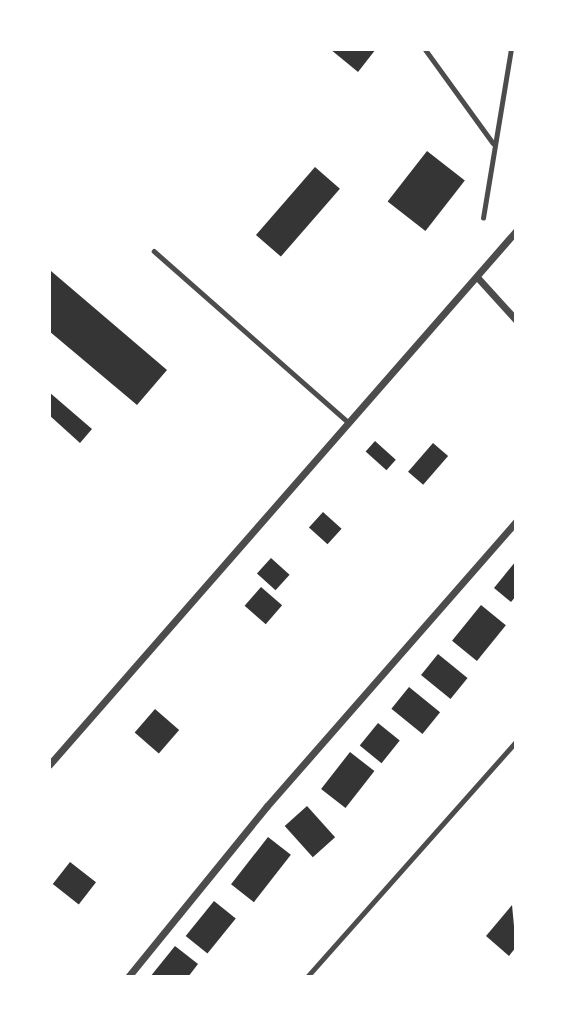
<!DOCTYPE html>
<style>
body{margin:0}
#map{position:relative;width:565px;height:1026px;overflow:hidden;background:#fff;font-family:"Open Sans",sans-serif}
div>[style]{position:absolute}
.building>*{inset:0;background:#353535;transform-origin:0 0}
.service>*{height:4.5px;margin:-2.25px;padding:0 2.25px;transform-origin:2.25px;border-radius:2.25px;background:#4c4c4c}
.minor>*{height:7px;margin:-3.5px;padding:0 3.5px;transform-origin:3.5px;border-radius:3.5px;background:#4c4c4c}
span{translate:-50% -50%;white-space:nowrap;text-align:center;line-height:1.15;-webkit-text-stroke:5px #fff;paint-order:stroke}
.frame{position:absolute;inset:0;border:51px solid #fff;pointer-events:none}
</style>
<div id="map">
<div class="building">
<div style="clip-path:polygon(330px 49px,376px 49px,358px 72px)"></div>
<div style="left:427px;top:151px;width:48px;height:64px;rotate:38deg"></div>
<div style="left:315px;top:167px;width:33px;height:90px;rotate:41deg"></div>
<div style="clip-path:polygon(51px 271px,167px 370px,137px 405px,49px 331px)"></div>
<div style="clip-path:polygon(49px 392px,92px 429px,80px 443px,49px 415px)"></div>
<div style="left:375px;top:441px;width:28px;height:14px;rotate:42deg"></div>
<div style="left:433px;top:443px;width:20px;height:38px;rotate:41deg"></div>
<div style="left:323px;top:512px;width:25px;height:21px;rotate:42deg"></div>
<div style="left:271px;top:558px;width:25px;height:21px;rotate:42deg"></div>
<div style="clip-path:polygon(516px 561px,516px 596px,511px 602px,494px 588px)"></div>
<div style="left:261px;top:587px;width:28px;height:25px;rotate:41deg"></div>
<div style="left:481px;top:605px;width:32px;height:46px;rotate:39deg"></div>
<div style="left:438px;top:654px;width:38px;height:27px;rotate:39deg"></div>
<div style="left:409px;top:687px;width:40px;height:28px;rotate:39deg"></div>
<div style="left:155px;top:709px;width:32px;height:31px;rotate:41deg"></div>
<div style="left:378px;top:723px;width:28px;height:29px;rotate:39deg"></div>
<div style="left:350px;top:752px;width:31px;height:47px;rotate:38deg"></div>
<div style="left:307px;top:806px;width:42px;height:30px;rotate:48deg"></div>
<div style="left:268px;top:837px;width:29px;height:60px;rotate:38deg"></div>
<div style="left:70px;top:862px;width:33px;height:28px;rotate:38deg"></div>
<div style="left:214px;top:901px;width:28px;height:45px;rotate:39deg"></div>
<div style="clip-path:polygon(512px 905px,516px 947px,509px 956px,486px 936px)"></div>
<div style="clip-path:polygon(175px 946px,198px 964px,188px 977px,150px 977px)"></div>
</div>
<div class="service">
<div style="left:425px;top:49px;width:116px;rotate:54.1deg"></div>
<div style="left:483px;top:218px;width:171px;rotate:-80.6deg"></div>
<div style="left:154px;top:251px;width:260px;rotate:41.4deg"></div>
<div style="left:307px;top:977px;width:314px;rotate:-48.4deg"></div>
</div>
<div class="minor">
<div style="left:477px;top:277px;width:58px;rotate:47.8deg"></div>
<div style="left:49px;top:765px;width:709px;rotate:-48.83deg"></div>
<div style="left:128px;top:977px;width:220px;rotate:-50.9deg"></div>
<div style="left:267px;top:806px;width:378px;rotate:-48.8deg"></div>
</div>
<div class="frame"></div>
</div>
